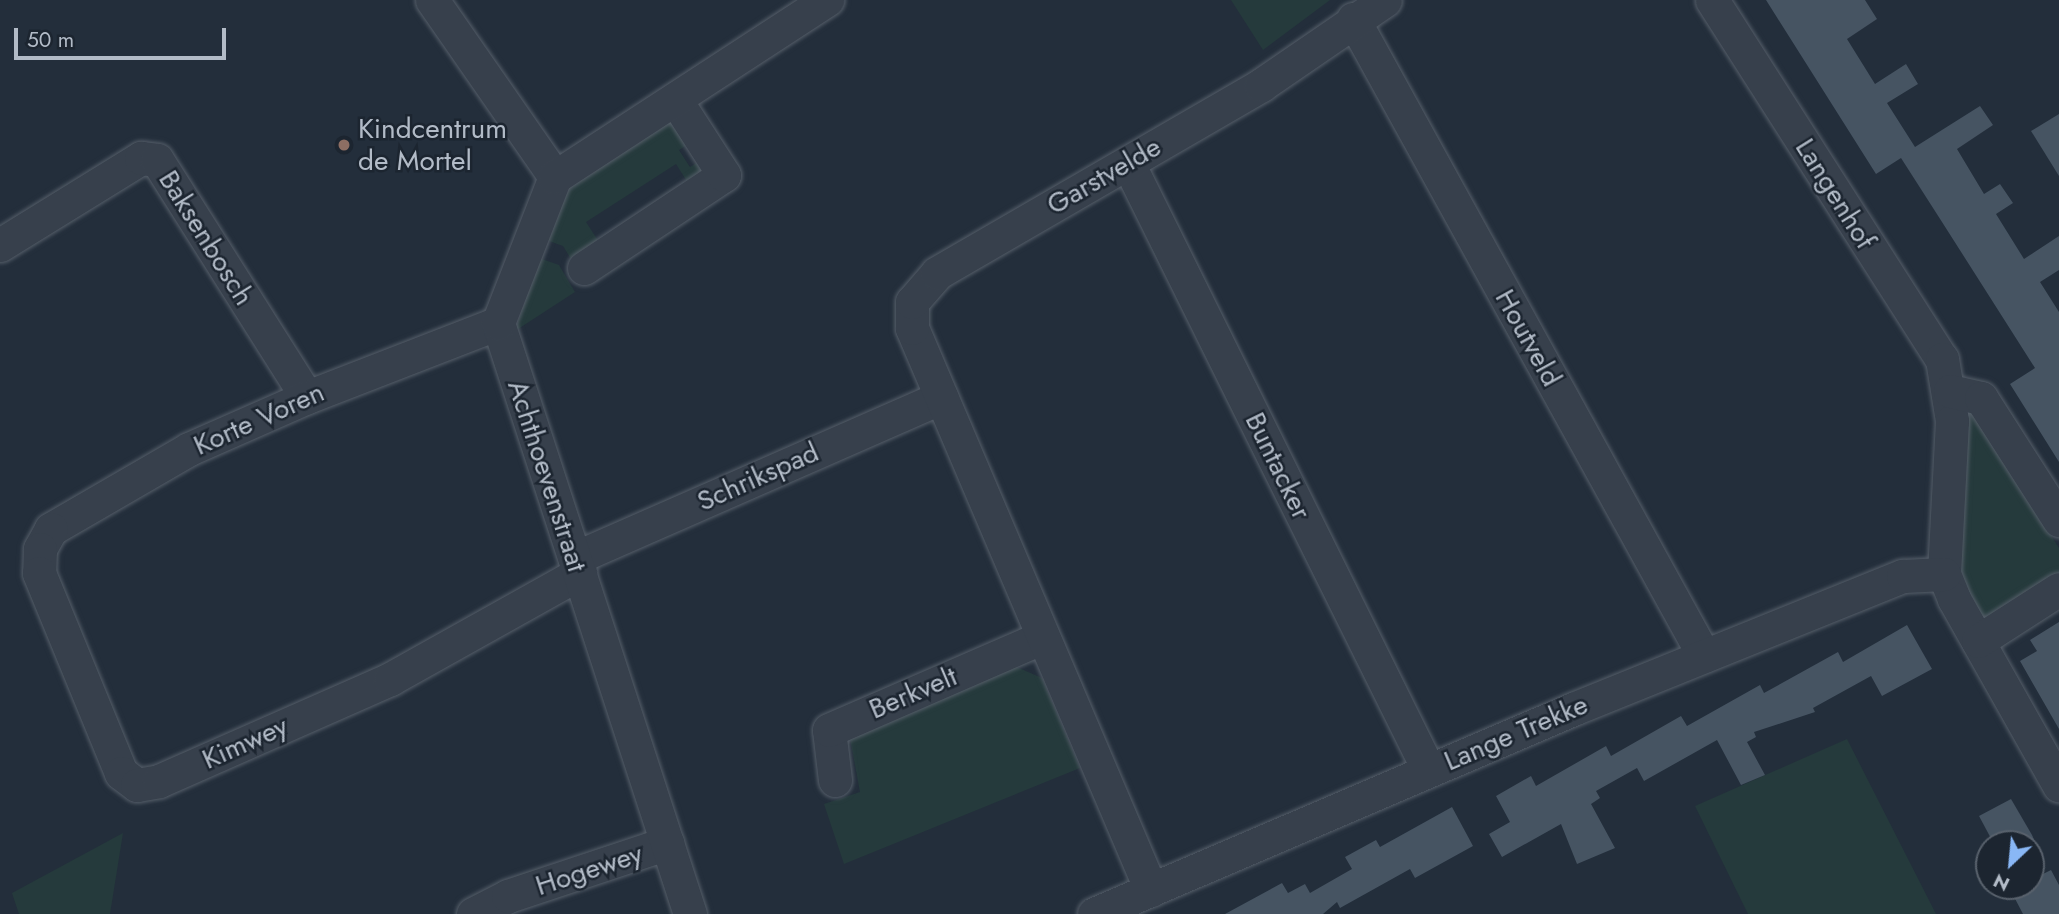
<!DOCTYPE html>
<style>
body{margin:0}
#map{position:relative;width:2059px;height:914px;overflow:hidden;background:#232e3b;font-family:Jost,sans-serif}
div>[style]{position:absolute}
.green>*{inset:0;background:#253a3c}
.building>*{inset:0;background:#465462}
.roads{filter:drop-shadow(0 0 2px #555e69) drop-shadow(0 0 2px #555e69)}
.street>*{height:33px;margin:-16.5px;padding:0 16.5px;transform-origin:16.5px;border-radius:16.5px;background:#37404c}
.dots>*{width:19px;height:19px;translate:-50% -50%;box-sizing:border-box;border:4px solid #1c2530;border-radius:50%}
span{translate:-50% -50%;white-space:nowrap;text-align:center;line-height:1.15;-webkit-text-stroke:5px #1c2530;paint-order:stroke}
.poi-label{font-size:28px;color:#b2bbc7}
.left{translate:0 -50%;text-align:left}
.street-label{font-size:28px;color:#b2bbc7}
.north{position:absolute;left:1975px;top:830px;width:70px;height:70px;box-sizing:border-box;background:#1c2530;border:2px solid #58616c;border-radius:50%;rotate:206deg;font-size:19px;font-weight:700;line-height:28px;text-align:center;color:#b2bbc7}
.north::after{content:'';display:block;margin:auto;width:24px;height:32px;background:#89b7f5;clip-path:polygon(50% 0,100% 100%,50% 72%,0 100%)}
.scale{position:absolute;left:14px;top:28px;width:212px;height:32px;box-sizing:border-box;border:4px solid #b2bbc7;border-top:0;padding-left:9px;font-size:21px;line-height:24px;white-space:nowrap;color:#b2bbc7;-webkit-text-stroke:5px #1c2530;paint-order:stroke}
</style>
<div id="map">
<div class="green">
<div style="clip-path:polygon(1231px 0,1330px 0,1263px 50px)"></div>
<div style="clip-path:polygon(672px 116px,690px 143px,679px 150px,690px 167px,701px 160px,706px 168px,688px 183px,676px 164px,586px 222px,599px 242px,571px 259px,563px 246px,546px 240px,564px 192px,574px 179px)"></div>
<div style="clip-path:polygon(539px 258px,559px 265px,575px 292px,515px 331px)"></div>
<div style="clip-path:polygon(1969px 407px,2059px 548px,2059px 576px,1983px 625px,1959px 573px,1966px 409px)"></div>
<div style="clip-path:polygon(1012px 665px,1042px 678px,1080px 768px,844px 864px,824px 804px,860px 792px,850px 738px)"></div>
<div style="clip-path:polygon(1847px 739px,1936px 914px,1748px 914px,1695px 806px)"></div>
<div style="clip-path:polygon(123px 833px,110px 914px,19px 914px,12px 893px)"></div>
</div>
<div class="building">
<div style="clip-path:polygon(1766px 0,1865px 0,1877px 19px,1847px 39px,1875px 84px,1906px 64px,1918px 84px,1887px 103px,1915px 147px,1980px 106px,1993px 125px,1957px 149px,1984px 194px,2000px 184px,2013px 203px,1996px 214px,2024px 259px,2059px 236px,2059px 270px,2040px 282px,2059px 312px,2059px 462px,2010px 384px,2035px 368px,1942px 222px,1901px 158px,1876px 174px)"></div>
<div style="clip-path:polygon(2059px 114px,2059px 176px,2031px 131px)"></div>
<div style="clip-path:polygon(2059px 622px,2059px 729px,2020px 661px,2037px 651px,2030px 640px)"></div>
<div style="clip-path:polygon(1907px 625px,1932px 669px,1882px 696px,1871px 676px,1813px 708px,1815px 712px,1754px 732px,1756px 737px,1747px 742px,1765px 775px,1741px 785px,1717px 740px,1644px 781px,1637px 768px,1596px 791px,1600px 798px,1591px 804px,1615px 848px,1577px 864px,1561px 824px,1502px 857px,1489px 834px,1510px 822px,1496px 796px,1531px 776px,1536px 786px,1606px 746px,1611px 756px,1681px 716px,1687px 726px,1760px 685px,1764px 693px,1838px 652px,1843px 662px)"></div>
<div style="clip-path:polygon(2011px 799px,2032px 835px,2036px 844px,1994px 844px,1979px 816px)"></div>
<div style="clip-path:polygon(1452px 807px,1473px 846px,1415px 878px,1410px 869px,1340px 908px,1337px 902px,1323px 914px,1225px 914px,1282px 883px,1288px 893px,1305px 884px,1310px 893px,1352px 869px,1345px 857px,1376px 840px,1380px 847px)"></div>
<div style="clip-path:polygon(2051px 870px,2059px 885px,2059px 914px,2023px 914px,2011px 891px,2031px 886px,2031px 880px)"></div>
</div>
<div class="roads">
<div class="street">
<div style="left:432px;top:0;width:216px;rotate:55.2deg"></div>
<div style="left:1712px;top:0;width:426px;rotate:57.4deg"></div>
<div style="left:1942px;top:359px;width:63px;rotate:80.8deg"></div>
<div style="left:1952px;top:421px;width:153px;rotate:93deg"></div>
<div style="left:1944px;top:574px;width:27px;rotate:68deg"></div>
<div style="left:1954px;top:599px;width:214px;rotate:60.6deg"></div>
<div style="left:1353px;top:19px;width:727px;rotate:61.14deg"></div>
<div style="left:1128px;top:163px;width:676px;rotate:63.66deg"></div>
<div style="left:0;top:245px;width:166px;rotate:-31.7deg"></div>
<div style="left:141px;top:158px;width:16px;rotate:7deg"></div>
<div style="left:157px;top:160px;width:280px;rotate:57.7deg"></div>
<div style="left:584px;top:268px;width:168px;rotate:-33.6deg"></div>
<div style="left:724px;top:175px;width:90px;rotate:-122.8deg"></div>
<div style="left:498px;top:323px;width:205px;rotate:158.8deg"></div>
<div style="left:307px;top:397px;width:129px;rotate:156.2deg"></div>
<div style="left:189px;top:449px;width:160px;rotate:149.9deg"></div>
<div style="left:51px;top:529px;width:23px;rotate:119deg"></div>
<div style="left:40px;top:549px;width:24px;rotate:92deg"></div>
<div style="left:39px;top:573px;width:216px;rotate:67.7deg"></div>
<div style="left:121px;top:773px;width:20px;rotate:37deg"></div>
<div style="left:137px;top:785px;width:22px;rotate:-10deg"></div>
<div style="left:159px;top:781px;width:253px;rotate:-23.8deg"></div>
<div style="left:390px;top:679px;width:218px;rotate:-29.2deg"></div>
<div style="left:1950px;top:391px;width:32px;rotate:13deg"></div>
<div style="left:1981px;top:398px;width:145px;rotate:57.4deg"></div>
<div style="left:575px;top:558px;width:400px;rotate:-23.7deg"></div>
<div style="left:1978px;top:641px;width:96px;rotate:-32.7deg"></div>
<div style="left:835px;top:780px;width:50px;rotate:-96.8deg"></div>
<div style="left:829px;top:730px;width:233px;rotate:-23.5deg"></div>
<div style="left:1151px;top:890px;width:611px;rotate:-113.04deg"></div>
<div style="left:912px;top:328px;width:26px;rotate:-90deg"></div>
<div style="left:912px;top:302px;width:38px;rotate:-49deg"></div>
<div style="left:937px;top:273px;width:375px;rotate:-30.1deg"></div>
<div style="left:1261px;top:85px;width:150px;rotate:-34.4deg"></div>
<div style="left:473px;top:914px;width:39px;rotate:-27deg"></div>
<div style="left:508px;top:896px;width:168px;rotate:-18.4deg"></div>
<div style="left:690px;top:914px;width:621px;rotate:-108deg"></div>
<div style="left:498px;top:323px;width:157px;rotate:-68.7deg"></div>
<div style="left:555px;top:177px;width:325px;rotate:-33.1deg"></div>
<div style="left:1094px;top:914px;width:521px;rotate:-23.17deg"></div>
<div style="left:1573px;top:709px;width:356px;rotate:-22deg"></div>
<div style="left:1903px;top:576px;width:41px;rotate:-2.8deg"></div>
</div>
</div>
<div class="dots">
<div style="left:344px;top:145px;background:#8d6e63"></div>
</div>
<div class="poi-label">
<span class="left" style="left:358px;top:145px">Kindcentrum<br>de Mortel</span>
</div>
<div class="street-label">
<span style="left:1104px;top:176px;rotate:-30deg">Garstvelde</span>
<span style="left:1835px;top:194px;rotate:58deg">Langenhof</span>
<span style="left:206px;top:238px;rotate:58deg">Baksenbosch</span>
<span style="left:1528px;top:338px;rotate:61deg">Houtveld</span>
<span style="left:259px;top:419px;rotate:-24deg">Korte Voren</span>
<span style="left:1278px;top:466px;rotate:64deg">Buntacker</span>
<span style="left:547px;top:476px;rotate:72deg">Achthoevenstraat</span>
<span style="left:758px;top:477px;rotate:-24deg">Schrikspad</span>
<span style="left:913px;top:693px;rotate:-23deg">Berkvelt</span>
<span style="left:1516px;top:733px;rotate:-23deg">Lange Trekke</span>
<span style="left:245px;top:743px;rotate:-24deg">Kimwey</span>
<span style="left:589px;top:870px;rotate:-18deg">Hogewey</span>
</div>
<div class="north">N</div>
<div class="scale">50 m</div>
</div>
